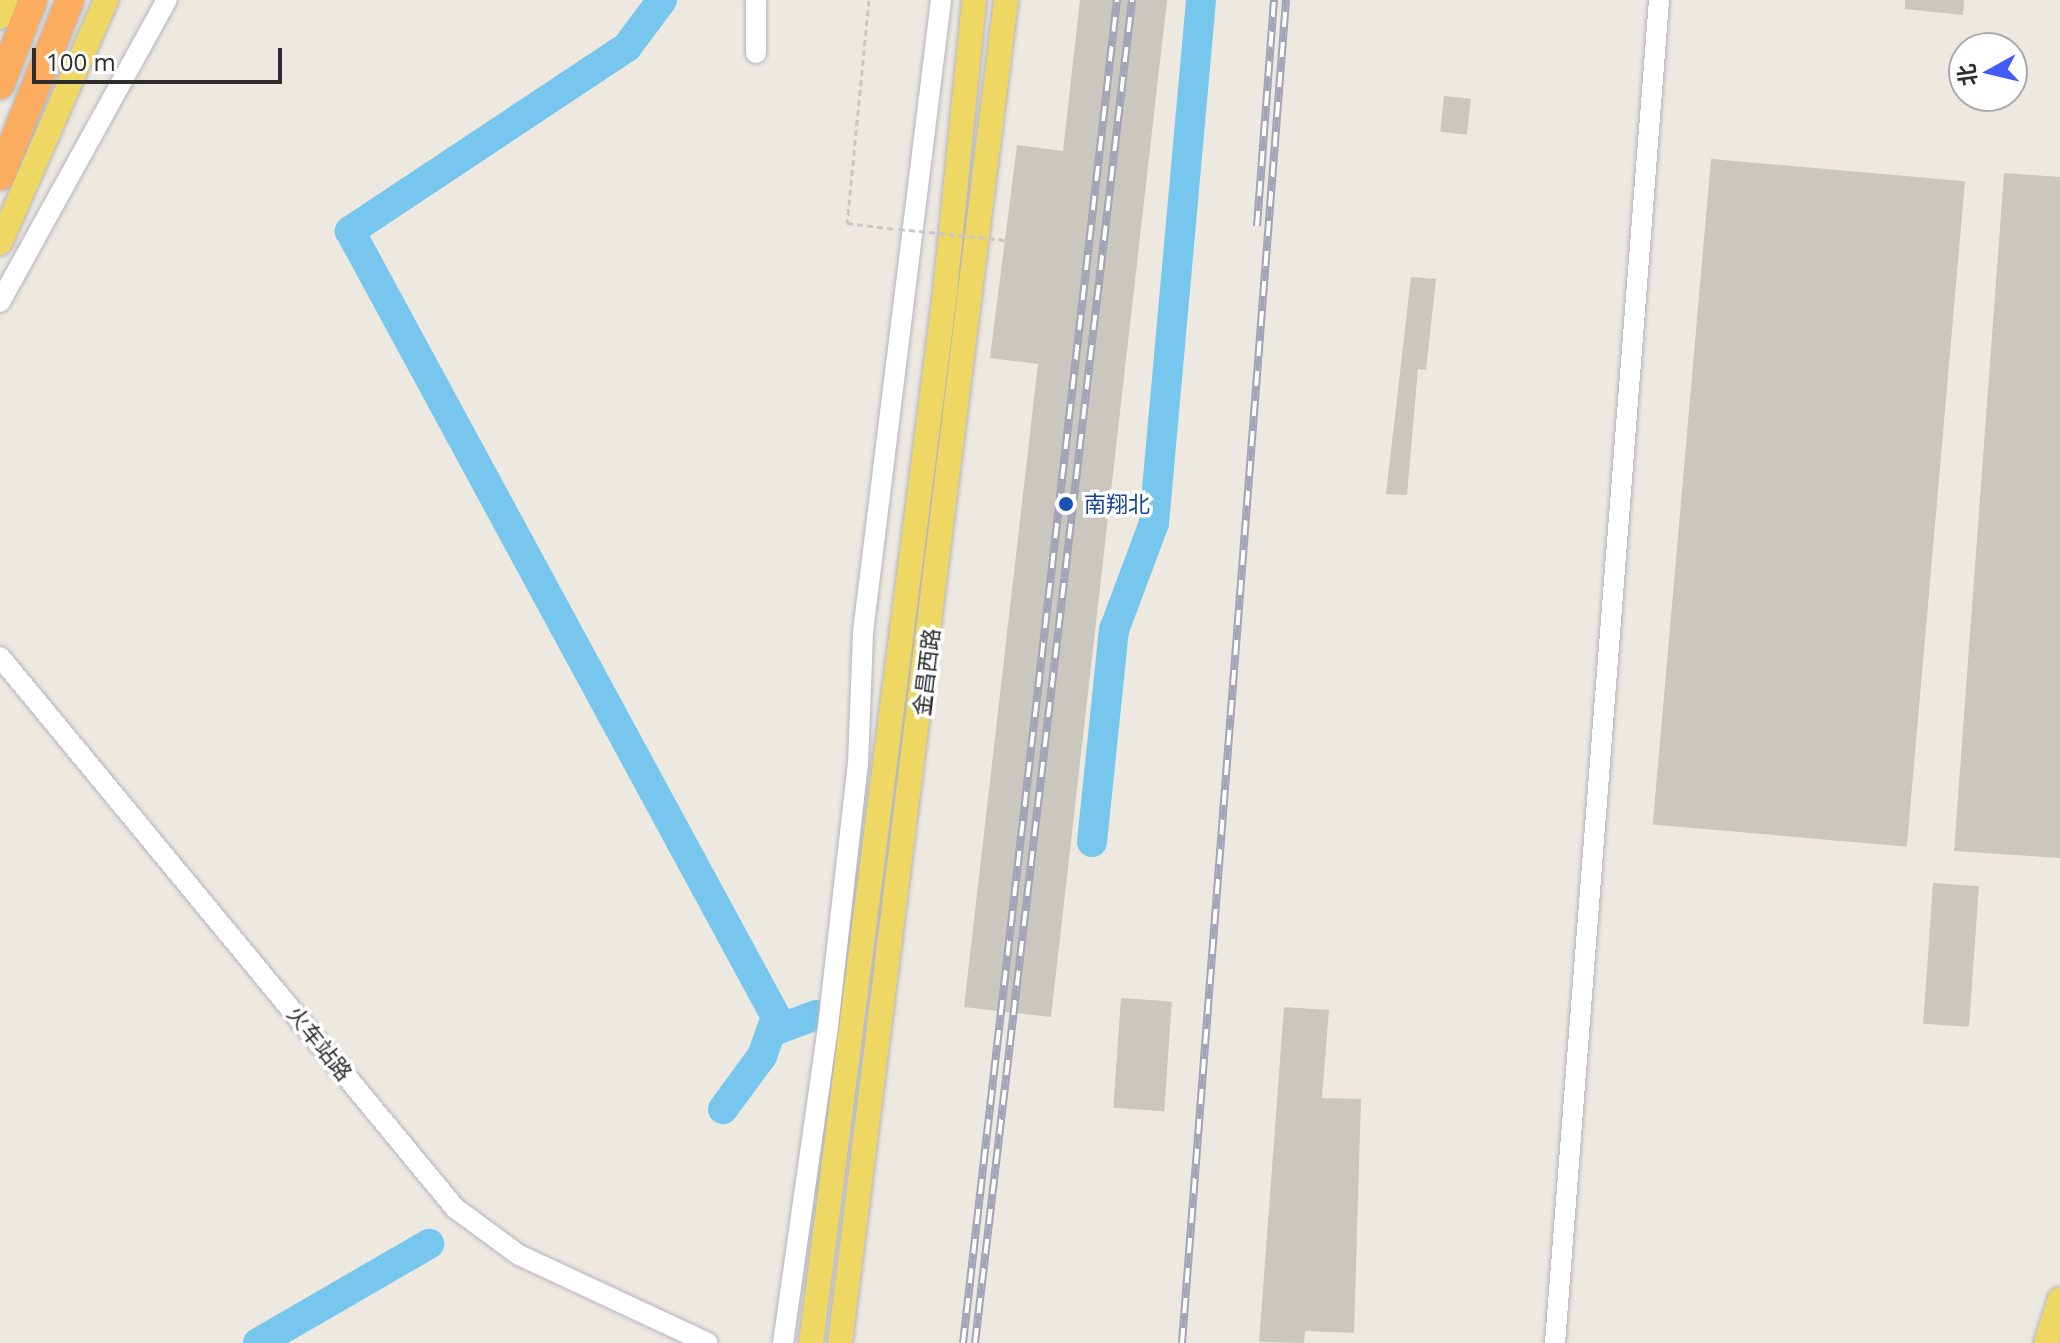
<!DOCTYPE html>
<meta charset="utf-8">
<style>
body{margin:0}
#map{position:relative;width:2060px;height:1343px;overflow:hidden;background:#eee9e0;font-family:"Open Sans","Noto Sans SC",sans-serif}
div>[style]{position:absolute}
.river>*{height:30px;margin:-15px;padding:0 15px;transform-origin:15px;border-radius:15px;background:#76c6ed}
.building>*{inset:0;background:#cac7be;transform-origin:0 0}
.path>*{height:3px;margin-top:-1.5px;transform-origin:0;background:repeating-linear-gradient(90deg,#c8c8c8 0 6px,transparent 0 10px)}
.roads{filter:drop-shadow(0 0 2px #b3b5c0) drop-shadow(0 0 2px #b3b5c0)}
.minor>*{height:20px;margin:-10px;padding:0 10px;transform-origin:10px;border-radius:10px;background:#fff}
.major>*{height:24px;margin:-12px;padding:0 12px;transform-origin:12px;border-radius:12px;background:#efd764}
.highway>*{height:28px;margin:-14px;padding:0 14px;transform-origin:14px;border-radius:14px;background:#fbac5e}
.rail>*{height:8px;margin-top:-4px;transform-origin:0;background:repeating-linear-gradient(90deg,#fff 0 15px,#a2a4b7 0 30px);box-sizing:border-box;border-block:2px solid #a2a4b7}
.path-bridge>*{height:3px;margin-top:-1.5px;transform-origin:0;background:repeating-linear-gradient(90deg,#c8c8c8 0 6px,transparent 0 10px)}
.dots>*{width:22px;height:22px;translate:-50% -50%;box-sizing:border-box;border:4px solid #fff;border-radius:50%}
span{translate:-50% -50%;white-space:nowrap;text-align:center;line-height:1.15;-webkit-text-stroke:7px #fff;paint-order:stroke}
.transit-label{font-size:22px;color:#164399}
.left{translate:0 -50%;text-align:left}
.street-label{font-size:22px;color:#2d2d2d}
.north{position:absolute;left:1948px;top:32px;width:80px;height:80px;box-sizing:border-box;background:#fff;border:2px solid #ababab;border-radius:50%;rotate:262deg;font-size:22px;font-weight:700;line-height:32px;text-align:center;color:#2d2d2d}
.north::after{content:'';display:block;margin:auto;width:28px;height:36px;background:#445bf7;clip-path:polygon(50% 0,100% 100%,50% 72%,0 100%)}
.scale{position:absolute;left:32px;top:48px;width:250px;height:36px;box-sizing:border-box;border:4px solid #2d2d2d;border-top:0;padding-left:10px;font-size:24px;line-height:28px;white-space:nowrap;color:#2d2d2d;-webkit-text-stroke:6px #fff;paint-order:stroke}
</style>
<div id="map">
<div class="river">
<div style="left:662px;top:0;width:59px;rotate:126.7deg"></div>
<div style="left:627px;top:47px;width:333px;rotate:146.4deg"></div>
<div style="left:350px;top:231px;width:894px;rotate:61.54deg"></div>
<div style="left:776px;top:1017px;width:41px;rotate:109.7deg"></div>
<div style="left:762px;top:1056px;width:66px;rotate:126.3deg"></div>
<div style="left:1092px;top:842px;width:213px;rotate:-84.1deg"></div>
<div style="left:1114px;top:630px;width:114px;rotate:-69.5deg"></div>
<div style="left:1154px;top:523px;width:525px;rotate:-84.86deg"></div>
<div style="left:771px;top:1032px;width:48px;rotate:-20.7deg"></div>
<div style="left:258px;top:1343px;width:198px;rotate:-30.1deg"></div>
</div>
<div class="building">
<div style="clip-path:polygon(1080px 0,1167px 0,1051px 1017px,964px 1007px,1038px 364px,990px 358px,1017px 145px,1063px 151px)"></div>
<div style="clip-path:polygon(1905px 0,1964px 0,1963px 15px,1905px 9px)"></div>
<div style="left:1444px;top:96px;width:27px;height:36px;rotate:6deg"></div>
<div style="left:1711px;top:159px;width:255px;height:668px;rotate:5deg"></div>
<div style="clip-path:polygon(2004px 173px,2060px 177px,2060px 858px,1954px 851px)"></div>
<div style="clip-path:polygon(1411px 277px,1436px 279px,1426px 370px,1418px 369px,1407px 495px,1386px 494px)"></div>
<div style="left:1933px;top:883px;width:46px;height:141px;rotate:4deg"></div>
<div style="left:1121px;top:998px;width:51px;height:110px;rotate:4deg"></div>
<div style="clip-path:polygon(1284px 1007px,1329px 1010px,1322px 1098px,1361px 1099px,1354px 1333px,1305px 1331px,1304px 1343px,1259px 1342px)"></div>
</div>
<div class="path">
<div style="left:869px;top:0;width:224px;rotate:95.6deg"></div>
<div style="left:847px;top:223px;width:48px;rotate:7.1deg"></div>
</div>
<div class="roads">
<div class="minor">
<div style="left:756px;top:53px;width:53px;rotate:-90deg"></div>
<div style="left:0;top:302px;width:345px;rotate:-61.1deg"></div>
<div style="left:0;top:657px;width:715px;rotate:50.45deg"></div>
<div style="left:455px;top:1208px;width:79px;rotate:36.3deg"></div>
<div style="left:519px;top:1255px;width:208px;rotate:25deg"></div>
<div style="left:783px;top:1343px;width:311px;rotate:-81.9deg"></div>
<div style="left:827px;top:1035px;width:273px;rotate:-83.5deg"></div>
<div style="left:858px;top:764px;width:132px;rotate:-87.8deg"></div>
<div style="left:863px;top:632px;width:637px;rotate:-82.96deg"></div>
<div style="left:1555px;top:1343px;width:1347px;rotate:-85.57deg"></div>
</div>
<div class="major">
<div style="left:0;top:17px;width:18px;rotate:-68deg"></div>
<div style="left:0;top:243px;width:265px;rotate:-66.4deg"></div>
<div style="left:811px;top:1343px;width:1060px;rotate:-82.73deg"></div>
<div style="left:945px;top:292px;width:293px;rotate:-84.3deg"></div>
<div style="left:840px;top:1343px;width:1353px;rotate:-82.95deg"></div>
<div style="left:2046px;top:1343px;width:46px;rotate:-72.3deg"></div>
</div>
<div class="highway">
<div style="left:0;top:85px;width:91px;rotate:-68.8deg"></div>
<div style="left:0;top:176px;width:189px;rotate:-68.3deg"></div>
</div>
</div>
<div class="rail">
<div style="left:1257px;top:226px;width:227px;rotate:-85.7deg"></div>
<div style="left:963px;top:1343px;width:1352px;rotate:-83.46deg"></div>
<div style="left:975px;top:1343px;width:1352px;rotate:-83.33deg"></div>
<div style="left:1182px;top:1343px;width:1347px;rotate:-85.57deg"></div>
</div>
<div class="path-bridge">
<div style="left:899px;top:229px;width:107px;rotate:5.9deg"></div>
</div>
<div class="dots">
<div style="left:1066px;top:504px;background:#1a4fb4"></div>
</div>
<div class="transit-label">
<span class="left" style="left:1084px;top:504px">南翔北</span>
</div>
<div class="street-label">
<span style="left:926px;top:672px;rotate:-83deg">金昌西路</span>
<span style="left:320px;top:1043px;rotate:51deg">火车站路</span>
</div>
<div class="north">北</div>
<div class="scale">100 m</div>
</div>
